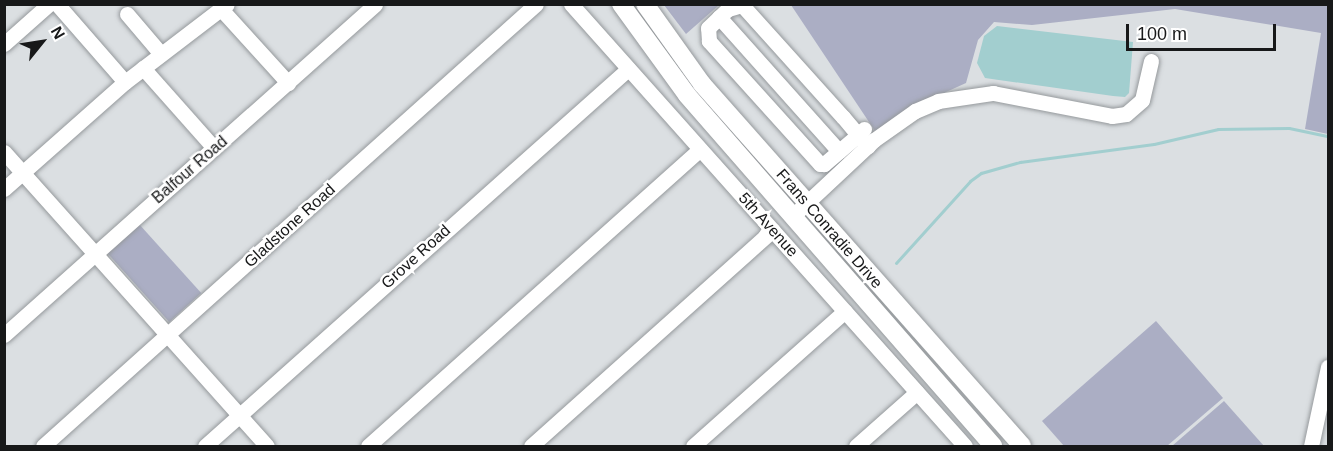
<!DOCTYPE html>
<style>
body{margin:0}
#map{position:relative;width:1333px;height:451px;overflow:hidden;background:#dbdfe2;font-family:Arial,sans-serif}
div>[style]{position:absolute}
.green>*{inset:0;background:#abaec4;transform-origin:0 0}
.water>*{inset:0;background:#a2cecf}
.stream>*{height:3px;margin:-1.5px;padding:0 1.5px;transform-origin:1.5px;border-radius:1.5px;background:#a2cecf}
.roads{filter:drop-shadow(0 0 2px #95999c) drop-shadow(0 0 2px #95999c)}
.minor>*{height:15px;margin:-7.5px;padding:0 7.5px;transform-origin:7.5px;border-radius:7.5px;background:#fff}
.major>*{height:18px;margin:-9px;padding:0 9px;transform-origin:9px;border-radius:9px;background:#fff}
span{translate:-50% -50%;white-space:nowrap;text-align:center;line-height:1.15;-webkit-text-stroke:5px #fff;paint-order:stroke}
.street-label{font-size:16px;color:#171819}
.frame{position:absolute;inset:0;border:6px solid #171819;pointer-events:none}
.north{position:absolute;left:12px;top:12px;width:60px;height:60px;-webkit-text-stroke:4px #fff;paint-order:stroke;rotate:60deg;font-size:16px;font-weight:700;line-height:24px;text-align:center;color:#171819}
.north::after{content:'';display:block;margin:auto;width:21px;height:27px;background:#171819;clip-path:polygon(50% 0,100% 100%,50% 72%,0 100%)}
.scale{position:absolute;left:1126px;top:24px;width:150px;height:27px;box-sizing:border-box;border:3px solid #171819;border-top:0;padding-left:8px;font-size:18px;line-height:21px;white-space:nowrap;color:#171819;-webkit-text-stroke:4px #fff;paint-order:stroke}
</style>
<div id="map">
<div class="green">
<div style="clip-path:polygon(664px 5px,719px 5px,686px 34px)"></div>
<div style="clip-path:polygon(791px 5px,1328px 5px,1328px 134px,1305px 129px,1321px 33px,1175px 9px,1032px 25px,994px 22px,978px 40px,966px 83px,913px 107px,875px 131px)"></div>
<div style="left:139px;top:224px;width:93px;height:43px;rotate:48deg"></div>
<div style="clip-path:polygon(1156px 321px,1223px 398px,1167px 446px,1064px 446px,1042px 421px)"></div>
<div style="clip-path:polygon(1224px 401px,1264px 446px,1172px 446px)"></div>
</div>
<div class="water">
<div style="clip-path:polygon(997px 26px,1133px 42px,1129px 93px,1125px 97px,1113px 96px,985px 78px,977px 63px,984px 36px)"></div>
</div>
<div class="stream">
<div style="left:896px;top:263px;width:110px;rotate:-47.9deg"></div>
<div style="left:970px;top:181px;width:14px;rotate:-36deg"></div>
<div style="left:981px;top:173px;width:41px;rotate:-15.8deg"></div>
<div style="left:1020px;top:162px;width:135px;rotate:-7.7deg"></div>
<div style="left:1154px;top:144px;width:66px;rotate:-13.2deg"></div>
<div style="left:1218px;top:129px;width:71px;rotate:-0.8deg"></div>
<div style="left:1289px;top:128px;width:40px;rotate:12deg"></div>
</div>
<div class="roads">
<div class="minor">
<div style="left:57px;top:4px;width:103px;rotate:48.9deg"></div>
<div style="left:571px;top:4px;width:592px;rotate:48.29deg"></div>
<div style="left:221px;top:9px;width:100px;rotate:47.8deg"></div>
<div style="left:127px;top:14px;width:52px;rotate:49.6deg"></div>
<div style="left:719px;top:17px;width:180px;rotate:48.2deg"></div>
<div style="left:4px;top:44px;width:60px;rotate:-41.6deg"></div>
<div style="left:143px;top:68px;width:107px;rotate:48.4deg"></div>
<div style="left:864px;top:129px;width:8px;rotate:135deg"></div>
<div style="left:858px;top:135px;width:45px;rotate:139.5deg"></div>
<div style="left:824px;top:164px;width:4px;rotate:180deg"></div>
<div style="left:820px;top:164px;width:166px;rotate:-132.1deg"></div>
<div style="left:709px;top:41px;width:13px;rotate:-94deg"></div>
<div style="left:708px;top:28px;width:28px;rotate:-44deg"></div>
<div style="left:728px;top:9px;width:15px;rotate:-16deg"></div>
<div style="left:742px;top:5px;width:151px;rotate:48deg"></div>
<div style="left:843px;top:117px;width:23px;rotate:50deg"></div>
<div style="left:858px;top:135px;width:15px;rotate:48deg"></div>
<div style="left:4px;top:152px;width:394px;rotate:48.2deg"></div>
<div style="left:4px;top:189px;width:162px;rotate:-41.5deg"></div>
<div style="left:125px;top:82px;width:128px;rotate:-37.4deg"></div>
<div style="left:798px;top:211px;width:104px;rotate:-43.1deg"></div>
<div style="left:874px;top:140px;width:50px;rotate:-35.3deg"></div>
<div style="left:915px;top:111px;width:25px;rotate:-23deg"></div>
<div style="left:938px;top:101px;width:56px;rotate:-8.3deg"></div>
<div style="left:993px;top:93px;width:121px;rotate:10.9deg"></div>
<div style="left:1112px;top:116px;width:14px;rotate:-8deg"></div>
<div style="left:1126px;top:114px;width:21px;rotate:-41deg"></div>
<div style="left:1142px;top:100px;width:40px;rotate:-77deg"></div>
<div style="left:4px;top:335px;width:497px;rotate:-41.7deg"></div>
<div style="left:43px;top:446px;width:662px;rotate:-41.88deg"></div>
<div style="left:205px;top:446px;width:567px;rotate:-41.71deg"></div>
<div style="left:368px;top:446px;width:445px;rotate:-41.8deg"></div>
<div style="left:531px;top:446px;width:324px;rotate:-41.8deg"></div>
<div style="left:693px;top:446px;width:203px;rotate:-41.6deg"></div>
<div style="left:856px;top:446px;width:81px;rotate:-41.5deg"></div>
<div style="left:1311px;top:446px;width:81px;rotate:-77.9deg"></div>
</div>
<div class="major">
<div style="left:621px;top:4px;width:112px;rotate:54deg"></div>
<div style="left:687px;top:95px;width:466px;rotate:48.9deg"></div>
<div style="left:645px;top:4px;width:98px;rotate:54.5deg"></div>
<div style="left:702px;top:84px;width:483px;rotate:48.5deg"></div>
</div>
</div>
<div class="street-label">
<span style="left:190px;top:170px;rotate:-41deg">Balfour Road</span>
<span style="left:768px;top:225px;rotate:48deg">5th Avenue</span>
<span style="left:290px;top:226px;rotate:-42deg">Gladstone Road</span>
<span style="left:829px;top:229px;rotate:49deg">Frans Conradie Drive</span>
<span style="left:416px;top:257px;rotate:-42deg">Grove Road</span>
</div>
<div class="frame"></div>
<div class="north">N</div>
<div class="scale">100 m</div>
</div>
